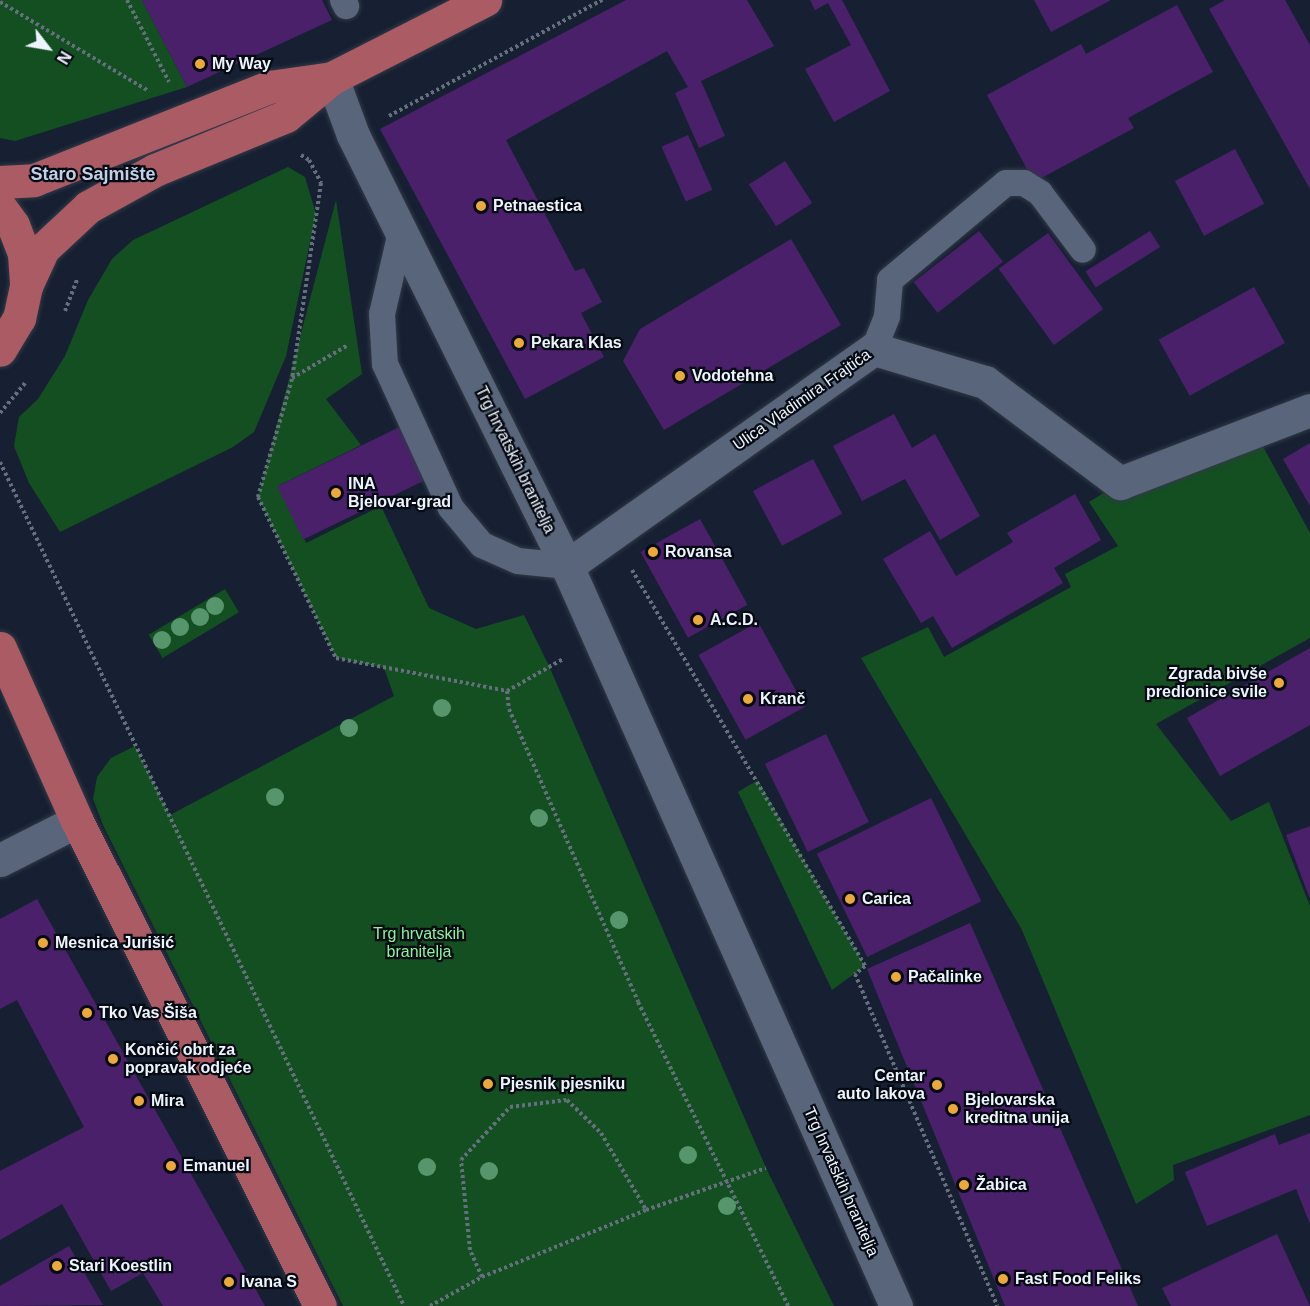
<!DOCTYPE html>
<meta charset="utf-8">
<style>
body{margin:0}
#map{position:relative;width:1310px;height:1306px;overflow:hidden;background:#162032;font-family:Helvetica,sans-serif}
div>[style]{position:absolute}
.green>*{inset:0;background:#144f22;transform-origin:0 0}
.building>*{inset:0;background:#4b206b;transform-origin:0 0}
.path>*{height:4px;margin-top:-2px;transform-origin:0;background:repeating-linear-gradient(90deg,#666f7e 0 3px,transparent 0 6px)}
.roads{filter:drop-shadow(0 0 2px #323947) drop-shadow(0 0 2px #323947)}
.service>*{height:26px;margin:-13px;padding:0 13px;transform-origin:13px;border-radius:13px;background:#58657a}
.minor>*{height:33px;margin:-16.5px;padding:0 16.5px;transform-origin:16.5px;border-radius:16.5px;background:#58657a}
.primary>*{height:33px;margin:-16.5px;padding:0 16.5px;transform-origin:16.5px;border-radius:16.5px;background:#ab5b64}
.trees>*{width:18px;height:18px;margin:-9px;border-radius:50%;background:#57966c}
.dots>*{width:16px;height:16px;translate:-50% -50%;box-sizing:border-box;border:3px solid #060a12;border-radius:50%}
span{translate:-50% -50%;white-space:nowrap;text-align:center;line-height:1.15;-webkit-text-stroke:4.5px #060a12;paint-order:stroke}
.poi-label{font-size:16px;color:#eef4fe;font-weight:700}
.left{translate:0 -50%;text-align:left}
.right{translate:-100% -50%;text-align:right}
.street-label{font-size:16px;color:#eef4fe}
.park-label{font-size:16px;color:#8cf69c}
.neighbourhood-label{font-size:18px;color:#c1d0e8;font-weight:700}
.north{position:absolute;left:18px;top:18px;width:60px;height:60px;-webkit-text-stroke:4px #060a12;paint-order:stroke;rotate:121deg;font-size:16px;font-weight:700;line-height:24px;text-align:center;color:#eef4fe}
.north::after{content:'';display:block;margin:auto;width:21px;height:27px;background:#eef4fe;clip-path:polygon(50% 0,100% 100%,50% 72%,0 100%)}
</style>
<div id="map">
<div class="green">
<div style="clip-path:polygon(0 0,142px 0,187px 87px,15px 141px,0 138px)"></div>
<div style="clip-path:polygon(288px 167px,305px 177px,316px 214px,286px 356px,254px 432px,233px 447px,60px 532px,29px 483px,14px 446px,19px 417px,38px 399px,65px 356px,88px 300px,112px 259px,133px 240px)"></div>
<div style="clip-path:polygon(336px 200px,362px 374px,326px 399px,361px 445px,278px 486px,306px 543px,381px 506px,429px 608px,476px 629px,524px 615px,549px 666px,766px 1168px,834px 1306px,343px 1306px,103px 825px,93px 799px,97px 777px,111px 758px,135px 746px,170px 815px,394px 696px,384px 668px,336px 658px,258px 497px)"></div>
<div style="clip-path:polygon(1254px 430px,1310px 533px,1310px 638px,1156px 724px,1231px 821px,1269px 802px,1310px 906px,1310px 1115px,1173px 1165px,1174px 1180px,1136px 1204px,1022px 930px,861px 658px,928px 627px,944px 657px,1071px 587px,1065px 574px,1118px 546px,1089px 502px,1120px 483px)"></div>
<div style="left:225px;top:589px;width:27px;height:89px;rotate:59deg"></div>
<div style="clip-path:polygon(758px 780px,865px 966px,832px 990px,738px 792px)"></div>
</div>
<div class="building">
<div style="clip-path:polygon(142px 0,322px 0,332px 20px,187px 87px)"></div>
<div style="clip-path:polygon(626px 0,747px 0,774px 46px,701px 81px,725px 136px,699px 148px,675px 93px,688px 87px,667px 51px,506px 140px,575px 271px,584px 268px,602px 302px,581px 313px,604px 357px,525px 399px,380px 129px)"></div>
<div style="clip-path:polygon(810px 0,842px 0,890px 91px,834px 122px,805px 69px,851px 45px,828px 3px,815px 10px)"></div>
<div style="clip-path:polygon(1034px 0,1111px 0,1051px 32px)"></div>
<div style="clip-path:polygon(1225px 0,1285px 0,1310px 45px,1310px 189px,1209px 9px)"></div>
<div style="clip-path:polygon(1177px 5px,1213px 72px,1128px 118px,1134px 128px,1034px 182px,987px 95px,1081px 44px,1086px 54px)"></div>
<div style="left:688px;top:135px;width:60px;height:29px;rotate:66deg"></div>
<div style="left:1235px;top:149px;width:62px;height:68px;rotate:62deg"></div>
<div style="left:785px;top:161px;width:50px;height:43px;rotate:57deg"></div>
<div style="left:979px;top:231px;width:39px;height:83px;rotate:52deg"></div>
<div style="left:1150px;top:231px;width:19px;height:76px;rotate:58deg"></div>
<div style="left:1048px;top:233px;width:94px;height:61px;rotate:54deg"></div>
<div style="clip-path:polygon(791px 239px,841px 325px,664px 430px,623px 361px,640px 329px)"></div>
<div style="left:1254px;top:287px;width:64px;height:109px;rotate:61deg"></div>
<div style="clip-path:polygon(894px 414px,912px 448px,935px 434px,980px 516px,940px 540px,905px 479px,862px 501px,833px 446px)"></div>
<div style="left:422px;top:416px;width:59px;height:161px;rotate:64deg"></div>
<div style="clip-path:polygon(1310px 443px,1310px 506px,1283px 459px)"></div>
<div style="left:813px;top:459px;width:62px;height:68px;rotate:62deg"></div>
<div style="clip-path:polygon(1075px 494px,1101px 540px,1054px 568px,1063px 583px,952px 648px,933px 616px,921px 623px,883px 559px,930px 531px,956px 576px,1013px 542px,1007px 533px)"></div>
<div style="left:700px;top:519px;width:98px;height:68px;rotate:61deg"></div>
<div style="left:758px;top:622px;width:97px;height:68px;rotate:61deg"></div>
<div style="clip-path:polygon(1310px 648px,1310px 725px,1220px 776px,1187px 718px)"></div>
<div style="left:826px;top:734px;width:98px;height:68px;rotate:64deg"></div>
<div style="left:931px;top:798px;width:115px;height:127px;rotate:64deg"></div>
<div style="clip-path:polygon(1310px 826px,1310px 899px,1286px 835px)"></div>
<div style="clip-path:polygon(37px 899px,233px 1249px,265px 1306px,163px 1306px,143px 1273px,111px 1291px,62px 1204px,0 1240px,0 1171px,84px 1127px,17px 1000px,0 1009px,0 919px)"></div>
<div style="clip-path:polygon(970px 923px,1138px 1306px,1005px 1306px,867px 969px)"></div>
<div style="clip-path:polygon(1310px 1133px,1310px 1224px,1296px 1189px,1207px 1226px,1185px 1172px,1275px 1134px,1279px 1145px)"></div>
<div style="clip-path:polygon(1277px 1234px,1310px 1306px,1171px 1306px,1162px 1288px)"></div>
<div style="clip-path:polygon(69px 1246px,103px 1305px,0 1306px,0 1286px)"></div>
</div>
<div class="path">
<div style="left:127px;top:0;width:92px;rotate:62.9deg"></div>
<div style="left:0;top:2px;width:174px;rotate:30.9deg"></div>
<div style="left:389px;top:116px;width:243px;rotate:-28.6deg"></div>
<div style="left:301px;top:155px;width:9px;rotate:32deg"></div>
<div style="left:309px;top:160px;width:26px;rotate:62deg"></div>
<div style="left:321px;top:183px;width:198px;rotate:98.4deg"></div>
<div style="left:292px;top:379px;width:123px;rotate:106.1deg"></div>
<div style="left:258px;top:497px;width:179px;rotate:64.2deg"></div>
<div style="left:336px;top:658px;width:174px;rotate:10.9deg"></div>
<div style="left:507px;top:691px;width:18px;rotate:84deg"></div>
<div style="left:509px;top:709px;width:320px;rotate:66.2deg"></div>
<div style="left:638px;top:1002px;width:339px;rotate:63.7deg"></div>
<div style="left:65px;top:311px;width:34px;rotate:-69deg"></div>
<div style="left:292px;top:378px;width:65px;rotate:-30.5deg"></div>
<div style="left:0;top:413px;width:39px;rotate:-50deg"></div>
<div style="left:0;top:462px;width:936px;rotate:64.42deg"></div>
<div style="left:632px;top:570px;width:459px;rotate:59.5deg"></div>
<div style="left:865px;top:966px;width:13px;rotate:141deg"></div>
<div style="left:855px;top:974px;width:361px;rotate:66.8deg"></div>
<div style="left:507px;top:691px;width:64px;rotate:-29.7deg"></div>
<div style="left:482px;top:1277px;width:30px;rotate:-114deg"></div>
<div style="left:470px;top:1250px;width:90px;rotate:-95.7deg"></div>
<div style="left:461px;top:1160px;width:72px;rotate:-47.2deg"></div>
<div style="left:510px;top:1107px;width:57px;rotate:-7deg"></div>
<div style="left:567px;top:1100px;width:47px;rotate:44.1deg"></div>
<div style="left:601px;top:1133px;width:89px;rotate:59.7deg"></div>
<div style="left:430px;top:1306px;width:60px;rotate:-29.1deg"></div>
<div style="left:482px;top:1277px;width:177px;rotate:-22.2deg"></div>
<div style="left:646px;top:1210px;width:127px;rotate:-19.3deg"></div>
</div>
<div class="roads">
<div class="service">
<div style="left:343px;top:0;width:7px;rotate:63deg"></div>
<div style="left:401px;top:232px;width:84px;rotate:103deg"></div>
<div style="left:382px;top:314px;width:50px;rotate:86.6deg"></div>
<div style="left:385px;top:364px;width:158px;rotate:65.4deg"></div>
<div style="left:451px;top:508px;width:48px;rotate:50deg"></div>
<div style="left:482px;top:545px;width:39px;rotate:24deg"></div>
<div style="left:518px;top:561px;width:49px;rotate:5.8deg"></div>
<div style="left:874px;top:349px;width:35px;rotate:-68deg"></div>
<div style="left:887px;top:316px;width:36px;rotate:-85deg"></div>
<div style="left:890px;top:280px;width:151px;rotate:-39.9deg"></div>
<div style="left:1006px;top:183px;width:18px"></div>
<div style="left:1024px;top:183px;width:19px;rotate:32deg"></div>
<div style="left:1040px;top:193px;width:71px;rotate:53deg"></div>
</div>
<div class="minor">
<div style="left:332px;top:78px;width:61px;rotate:69.8deg"></div>
<div style="left:353px;top:135px;width:481px;rotate:63.6deg"></div>
<div style="left:567px;top:566px;width:810px;rotate:66.03deg"></div>
<div style="left:567px;top:566px;width:376px;rotate:-35.3deg"></div>
<div style="left:874px;top:349px;width:116px;rotate:16.6deg"></div>
<div style="left:985px;top:382px;width:169px;rotate:36.8deg"></div>
<div style="left:1120px;top:483px;width:204px;rotate:-21deg"></div>
<div style="left:0;top:860px;width:86px;rotate:-26.9deg"></div>
</div>
<div class="primary">
<div style="left:0;top:182px;width:34px;rotate:-3deg"></div>
<div style="left:34px;top:180px;width:253px;rotate:-21.6deg"></div>
<div style="left:269px;top:87px;width:64px;rotate:-8.1deg"></div>
<div style="left:0;top:207px;width:22px;rotate:54deg"></div>
<div style="left:13px;top:225px;width:31px;rotate:69deg"></div>
<div style="left:24px;top:254px;width:32px;rotate:86deg"></div>
<div style="left:26px;top:286px;width:33px;rotate:102deg"></div>
<div style="left:19px;top:318px;width:37px;rotate:121deg"></div>
<div style="left:26px;top:286px;width:41px;rotate:-65.3deg"></div>
<div style="left:43px;top:249px;width:62px;rotate:-43deg"></div>
<div style="left:88px;top:207px;width:77px;rotate:-28.9deg"></div>
<div style="left:155px;top:170px;width:142px;rotate:-22.4deg"></div>
<div style="left:286px;top:116px;width:60px;rotate:-39.6deg"></div>
<div style="left:332px;top:78px;width:172px;rotate:-27deg"></div>
<div style="left:0;top:648px;width:189px;rotate:66deg"></div>
<div style="left:77px;top:821px;width:542px;rotate:63.39deg"></div>
</div>
</div>
<div class="trees">
<div style="left:215px;top:606px"></div>
<div style="left:200px;top:617px"></div>
<div style="left:180px;top:627px"></div>
<div style="left:162px;top:640px"></div>
<div style="left:442px;top:708px"></div>
<div style="left:349px;top:728px"></div>
<div style="left:275px;top:797px"></div>
<div style="left:539px;top:818px"></div>
<div style="left:619px;top:920px"></div>
<div style="left:688px;top:1155px"></div>
<div style="left:427px;top:1167px"></div>
<div style="left:489px;top:1171px"></div>
<div style="left:727px;top:1206px"></div>
</div>
<div class="dots">
<div style="left:200px;top:64px;background:#eca93b"></div>
<div style="left:481px;top:206px;background:#eca93b"></div>
<div style="left:519px;top:343px;background:#eca93b"></div>
<div style="left:680px;top:376px;background:#eca93b"></div>
<div style="left:336px;top:493px;background:#eca93b"></div>
<div style="left:653px;top:552px;background:#eca93b"></div>
<div style="left:698px;top:620px;background:#eca93b"></div>
<div style="left:1279px;top:683px;background:#eca93b"></div>
<div style="left:748px;top:699px;background:#eca93b"></div>
<div style="left:850px;top:899px;background:#eca93b"></div>
<div style="left:43px;top:943px;background:#eca93b"></div>
<div style="left:896px;top:977px;background:#eca93b"></div>
<div style="left:87px;top:1013px;background:#eca93b"></div>
<div style="left:113px;top:1059px;background:#eca93b"></div>
<div style="left:488px;top:1084px;background:#eca93b"></div>
<div style="left:937px;top:1085px;background:#eca93b"></div>
<div style="left:139px;top:1101px;background:#eca93b"></div>
<div style="left:953px;top:1109px;background:#eca93b"></div>
<div style="left:171px;top:1166px;background:#eca93b"></div>
<div style="left:964px;top:1185px;background:#eca93b"></div>
<div style="left:57px;top:1266px;background:#eca93b"></div>
<div style="left:1003px;top:1279px;background:#eca93b"></div>
<div style="left:229px;top:1282px;background:#eca93b"></div>
</div>
<div class="poi-label">
<span class="left" style="left:212px;top:64px">My Way</span>
<span class="left" style="left:493px;top:206px">Petnaestica</span>
<span class="left" style="left:531px;top:343px">Pekara Klas</span>
<span class="left" style="left:692px;top:376px">Vodotehna</span>
<span class="left" style="left:348px;top:493px">INA<br>Bjelovar-grad</span>
<span class="left" style="left:665px;top:552px">Rovansa</span>
<span class="left" style="left:710px;top:620px">A.C.D.</span>
<span class="right" style="left:1267px;top:683px">Zgrada bivše<br>predionice svile</span>
<span class="left" style="left:760px;top:699px">Kranč</span>
<span class="left" style="left:862px;top:899px">Carica</span>
<span class="left" style="left:55px;top:943px">Mesnica Jurišić</span>
<span class="left" style="left:908px;top:977px">Pačalinke</span>
<span class="left" style="left:99px;top:1013px">Tko Vas Šiša</span>
<span class="left" style="left:125px;top:1059px">Končić obrt za<br>popravak odjeće</span>
<span class="right" style="left:925px;top:1085px">Centar<br>auto lakova</span>
<span class="left" style="left:500px;top:1084px">Pjesnik pjesniku</span>
<span class="left" style="left:965px;top:1109px">Bjelovarska<br>kreditna unija</span>
<span class="left" style="left:151px;top:1101px">Mira</span>
<span class="left" style="left:183px;top:1166px">Emanuel</span>
<span class="left" style="left:976px;top:1185px">Žabica</span>
<span class="left" style="left:69px;top:1266px">Stari Koestlin</span>
<span class="left" style="left:1015px;top:1279px">Fast Food Feliks</span>
<span class="left" style="left:241px;top:1282px">Ivana S</span>
</div>
<div class="street-label">
<span style="left:802px;top:400px;rotate:-35deg">Ulica Vladimira Frajtića</span>
<span style="left:515px;top:460px;rotate:64deg">Trg hrvatskih branitelja</span>
<span style="left:841px;top:1182px;rotate:66deg">Trg hrvatskih branitelja</span>
</div>
<div class="park-label">
<span style="left:419px;top:943px">Trg hrvatskih<br>branitelja</span>
</div>
<div class="neighbourhood-label">
<span style="left:93px;top:174px">Staro Sajmište</span>
</div>
<div class="north">N</div>
</div>
